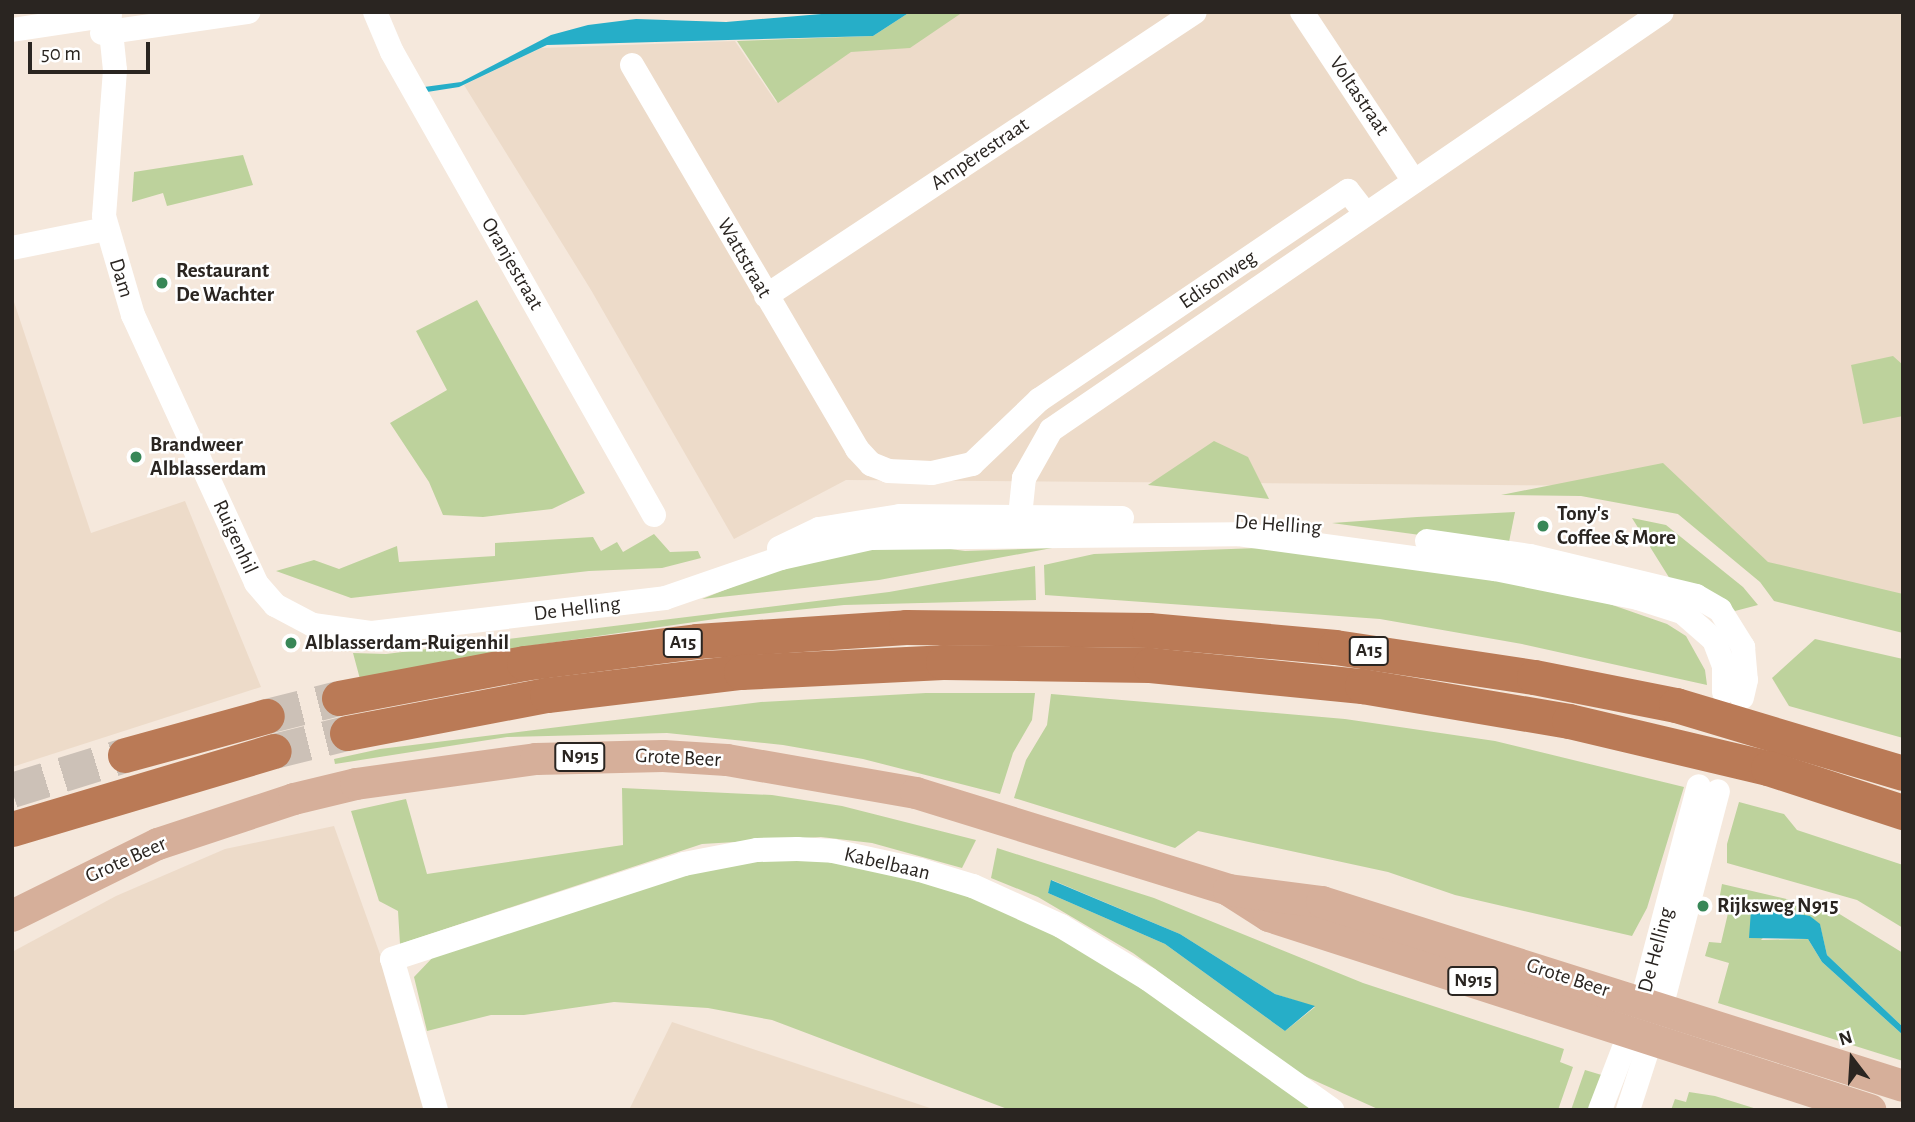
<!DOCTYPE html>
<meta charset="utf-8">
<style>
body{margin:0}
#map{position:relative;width:1915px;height:1122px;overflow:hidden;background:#f5e8dc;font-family:"Alegreya Sans",sans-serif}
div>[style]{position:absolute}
.built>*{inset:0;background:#eddbc9}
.green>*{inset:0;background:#bdd29c}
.water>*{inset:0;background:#26aec8}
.highway-tunnel>*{height:35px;margin-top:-17.5px;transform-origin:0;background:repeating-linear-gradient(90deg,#ccc1b7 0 35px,transparent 0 53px)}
.minor>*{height:24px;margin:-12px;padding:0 12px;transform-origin:12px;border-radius:12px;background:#fff}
.major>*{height:32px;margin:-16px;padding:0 16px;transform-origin:16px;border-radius:16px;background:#d6af9a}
.highway>*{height:35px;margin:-17.5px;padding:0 17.5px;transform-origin:17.5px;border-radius:17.5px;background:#ba7a56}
.dots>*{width:19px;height:19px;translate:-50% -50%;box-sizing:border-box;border:4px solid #fff;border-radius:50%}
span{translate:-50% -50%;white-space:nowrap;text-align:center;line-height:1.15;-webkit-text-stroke:5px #fff;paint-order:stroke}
.shield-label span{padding:2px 5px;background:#fff;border:2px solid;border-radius:5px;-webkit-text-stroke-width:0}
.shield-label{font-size:19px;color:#2a2521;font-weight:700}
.street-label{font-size:21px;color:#2a2521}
.poi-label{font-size:21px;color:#2a2521;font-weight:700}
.left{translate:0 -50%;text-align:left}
.frame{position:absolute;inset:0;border:14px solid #2a2521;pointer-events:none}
.north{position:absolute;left:1817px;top:1024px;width:70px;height:70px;-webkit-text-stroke:5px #fff;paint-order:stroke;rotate:343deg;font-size:19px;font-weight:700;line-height:28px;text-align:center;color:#2a2521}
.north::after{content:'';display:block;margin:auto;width:24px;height:32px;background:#2a2521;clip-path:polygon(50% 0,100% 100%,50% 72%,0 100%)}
.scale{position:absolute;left:28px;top:42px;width:122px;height:32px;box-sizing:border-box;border:4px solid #2a2521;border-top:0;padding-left:9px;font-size:21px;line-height:24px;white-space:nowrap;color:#2a2521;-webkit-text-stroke:5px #fff;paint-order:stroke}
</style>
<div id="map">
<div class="built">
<div style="clip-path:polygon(959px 12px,1903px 12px,1903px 615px,1788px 594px,1639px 486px,846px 480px,734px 539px,591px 290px,464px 85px,541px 48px,735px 41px,776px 102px,849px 51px)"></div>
<div style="clip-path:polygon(12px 296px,91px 533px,185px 501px,261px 687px,12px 767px)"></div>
<div style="clip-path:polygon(334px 826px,381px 957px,427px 1110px,12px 1110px,12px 952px,116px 896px,225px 849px)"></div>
<div style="clip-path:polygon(672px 1022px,936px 1110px,629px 1110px)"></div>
</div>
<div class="green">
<div style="clip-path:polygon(910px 12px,963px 12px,910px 48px,851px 52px,778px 103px,737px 41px,873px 36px)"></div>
<div style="clip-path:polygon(243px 155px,253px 185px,167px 206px,163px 193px,132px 202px,134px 172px)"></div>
<div style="clip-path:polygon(477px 300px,585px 493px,552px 509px,483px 517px,443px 515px,429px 482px,390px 423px,447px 390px,416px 331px)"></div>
<div style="clip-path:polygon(1893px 356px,1903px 365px,1903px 416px,1863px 424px,1851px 365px)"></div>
<div style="clip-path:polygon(1214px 441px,1248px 457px,1269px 499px,1148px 485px)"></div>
<div style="clip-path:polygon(1663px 463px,1768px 562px,1903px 594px,1903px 633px,1774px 601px,1760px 582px,1678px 514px,1581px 496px,1501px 495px)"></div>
<div style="clip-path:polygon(1515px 512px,1508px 547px,1332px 523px,1417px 517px)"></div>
<div style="clip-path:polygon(1632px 518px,1666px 525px,1743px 587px,1758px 605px,1735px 611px,1715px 595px,1670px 579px)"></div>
<div style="clip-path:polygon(654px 534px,670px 552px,698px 551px,701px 558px,662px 568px,589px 571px,351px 598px,276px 571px,314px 560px,339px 569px,397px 546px,399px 562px,495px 556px,495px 543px,593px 537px,601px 551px,617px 542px,623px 552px)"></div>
<div style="clip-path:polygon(906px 543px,965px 551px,1052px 548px,879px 580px,702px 599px,785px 566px)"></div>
<div style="clip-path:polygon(1289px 547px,1342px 551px,1598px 600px,1667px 624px,1686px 636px,1705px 670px,1707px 685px,1522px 644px,1380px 619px,1045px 595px,1044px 565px,1094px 554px)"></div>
<div style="clip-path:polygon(1035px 566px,1036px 600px,844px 605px,722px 618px,529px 646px,360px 679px,353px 653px,386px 654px,889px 592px)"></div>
<div style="clip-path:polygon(1815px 639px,1903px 659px,1903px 738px,1789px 706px,1772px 678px)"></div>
<div style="clip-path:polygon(926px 693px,1035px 693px,1032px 720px,1013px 753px,1000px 794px,863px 759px,783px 745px,667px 733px,507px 737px,335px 764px,334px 759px,380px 749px,761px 702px)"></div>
<div style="clip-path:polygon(1051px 694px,1345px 719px,1495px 741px,1684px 787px,1647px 908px,1632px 936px,1455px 895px,1388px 872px,1198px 831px,1175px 848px,1014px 798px,1026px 760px,1047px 725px)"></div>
<div style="clip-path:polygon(622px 788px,772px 795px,842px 806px,976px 840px,962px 868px,872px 843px,821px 837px,702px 844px,400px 944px,398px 911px,379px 901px,351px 811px,406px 799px,427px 874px,623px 845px)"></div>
<div style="clip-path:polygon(1739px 802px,1784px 814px,1797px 830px,1903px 865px,1903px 928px,1857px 900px,1727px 863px,1727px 844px)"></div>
<div style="clip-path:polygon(evenodd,997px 848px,1154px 898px,1363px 983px,1564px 1049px,1560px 1062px,1573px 1067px,1558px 1110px,1380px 1110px,1300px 1074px,1133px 953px,1038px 897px,991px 878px,997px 848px,1052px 880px,1180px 934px,1275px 994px,1315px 1007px,1285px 1031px,1165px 944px,1048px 893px,1052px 880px)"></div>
<div style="clip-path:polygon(764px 857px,820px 859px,917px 877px,1028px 919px,1120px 973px,1316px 1110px,1010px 1110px,772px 1020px,708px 1008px,614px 1002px,524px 1015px,491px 1015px,427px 1031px,414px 977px,436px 954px,708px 866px)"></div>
<div style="clip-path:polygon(1722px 884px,1833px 910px,1903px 953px,1903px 1027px,1827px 955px,1820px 925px,1810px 916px,1786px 912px,1761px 940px,1808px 939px,1822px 962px,1903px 1035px,1903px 1061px,1718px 1003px,1729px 963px,1705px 956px,1709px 942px,1721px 943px,1729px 909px,1718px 906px)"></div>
<div style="clip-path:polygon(1585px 1070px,1605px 1076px,1593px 1110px,1571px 1110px)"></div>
<div style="clip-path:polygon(1689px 1092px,1715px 1096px,1760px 1110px,1671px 1110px,1675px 1099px,1686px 1102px)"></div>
</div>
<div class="water">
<div style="clip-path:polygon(845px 12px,910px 12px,873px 36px,547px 45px,459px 87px,427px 92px,424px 87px,461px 82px,551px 35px,588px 25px,636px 19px,726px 22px)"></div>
<div style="clip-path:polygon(1051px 880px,1180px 934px,1275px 994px,1315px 1006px,1285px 1031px,1165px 944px,1048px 893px)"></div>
<div style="clip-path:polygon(1758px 906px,1810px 916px,1820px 924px,1827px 955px,1903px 1027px,1903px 1035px,1822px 962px,1808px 939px,1749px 938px,1751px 910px)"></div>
</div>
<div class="highway-tunnel">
<div style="left:267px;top:716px;width:74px;rotate:-14deg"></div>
<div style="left:274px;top:751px;width:75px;rotate:-13.9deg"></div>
<div style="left:12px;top:790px;width:118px;rotate:-17.2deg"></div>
</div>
<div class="minor">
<div style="left:109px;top:12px;width:58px;rotate:84.1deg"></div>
<div style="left:115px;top:70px;width:146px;rotate:94.3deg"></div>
<div style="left:104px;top:216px;width:103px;rotate:73.7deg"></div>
<div style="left:133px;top:315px;width:295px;rotate:65.3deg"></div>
<div style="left:256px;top:583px;width:29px;rotate:49deg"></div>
<div style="left:275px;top:605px;width:43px;rotate:27.8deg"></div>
<div style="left:313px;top:625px;width:60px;rotate:7.7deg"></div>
<div style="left:372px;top:633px;width:295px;rotate:-6.8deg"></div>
<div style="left:665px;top:598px;width:123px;rotate:-19deg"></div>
<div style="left:781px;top:558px;width:92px;rotate:-12.5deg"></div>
<div style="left:871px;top:538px;width:367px;rotate:-0.6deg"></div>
<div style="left:1238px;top:534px;width:259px;rotate:7.8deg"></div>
<div style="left:1495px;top:569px;width:146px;rotate:11.5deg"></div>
<div style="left:1638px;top:598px;width:46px;rotate:17.7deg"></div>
<div style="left:1682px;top:612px;width:43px;rotate:41.2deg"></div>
<div style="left:1714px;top:640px;width:28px;rotate:69deg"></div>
<div style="left:1724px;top:666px;width:26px;rotate:90deg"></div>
<div style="left:375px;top:12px;width:43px;rotate:67deg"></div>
<div style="left:392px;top:52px;width:532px;rotate:60.5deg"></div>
<div style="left:1302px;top:12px;width:203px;rotate:56.5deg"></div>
<div style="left:12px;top:30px;width:99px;rotate:-8.7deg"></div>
<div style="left:102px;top:33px;width:148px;rotate:-8.2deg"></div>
<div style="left:632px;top:65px;width:445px;rotate:59.6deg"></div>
<div style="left:857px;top:449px;width:21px;rotate:47deg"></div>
<div style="left:871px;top:464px;width:18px;rotate:22deg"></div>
<div style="left:888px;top:471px;width:44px;rotate:2.6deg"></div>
<div style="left:932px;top:473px;width:41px;rotate:-12.7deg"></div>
<div style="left:972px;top:464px;width:93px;rotate:-43.7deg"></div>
<div style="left:1039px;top:400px;width:373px;rotate:-34.1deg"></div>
<div style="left:1348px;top:191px;width:29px;rotate:52deg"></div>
<div style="left:12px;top:248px;width:96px;rotate:-11.4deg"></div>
<div style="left:766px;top:296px;width:514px;rotate:-33.5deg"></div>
<div style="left:1018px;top:535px;width:57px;rotate:-84deg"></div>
<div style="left:1024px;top:478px;width:55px;rotate:-60.6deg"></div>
<div style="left:1051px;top:430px;width:740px;rotate:-34.38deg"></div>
<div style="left:1427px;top:541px;width:104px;rotate:8.3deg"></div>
<div style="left:1530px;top:556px;width:171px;rotate:13.5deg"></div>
<div style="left:1696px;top:596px;width:28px;rotate:30deg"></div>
<div style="left:1720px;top:610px;width:44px;rotate:58.1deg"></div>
<div style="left:1743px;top:647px;width:33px;rotate:85deg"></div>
<div style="left:1746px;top:680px;width:18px;rotate:103deg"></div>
<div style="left:779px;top:548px;width:44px;rotate:-25.4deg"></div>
<div style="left:819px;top:529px;width:82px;rotate:-9.1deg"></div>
<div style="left:900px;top:516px;width:222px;rotate:0.5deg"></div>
<div style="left:436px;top:1110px;width:157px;rotate:-106.2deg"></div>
<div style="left:392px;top:959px;width:307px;rotate:-18deg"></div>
<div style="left:684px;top:864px;width:74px;rotate:-10.9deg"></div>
<div style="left:757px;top:850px;width:40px;rotate:-1.4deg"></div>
<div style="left:797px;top:849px;width:36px;rotate:3deg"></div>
<div style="left:833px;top:851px;width:89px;rotate:12.3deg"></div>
<div style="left:920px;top:870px;width:55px;rotate:16.8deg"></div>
<div style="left:973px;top:886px;width:97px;rotate:24.4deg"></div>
<div style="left:1061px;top:926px;width:102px;rotate:31.3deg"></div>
<div style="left:1148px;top:979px;width:226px;rotate:35.4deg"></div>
<div style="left:1600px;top:1110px;width:117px;rotate:-68.9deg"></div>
<div style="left:1642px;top:1001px;width:222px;rotate:-75.2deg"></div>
<div style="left:1628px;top:1110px;width:107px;rotate:-72.1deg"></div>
<div style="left:1661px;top:1008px;width:224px;rotate:-75.3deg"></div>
</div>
<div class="major">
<div style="left:1230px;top:891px;width:46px;rotate:32.7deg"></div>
<div style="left:1269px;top:916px;width:632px;rotate:17.89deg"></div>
<div style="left:12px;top:916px;width:163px;rotate:-26.3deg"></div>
<div style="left:158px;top:844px;width:143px;rotate:-18.3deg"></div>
<div style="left:294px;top:799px;width:64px;rotate:-13.6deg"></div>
<div style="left:356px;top:784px;width:182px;rotate:-7.9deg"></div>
<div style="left:536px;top:759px;width:127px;rotate:-1.4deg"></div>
<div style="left:663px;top:756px;width:64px;rotate:3.6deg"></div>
<div style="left:727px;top:760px;width:192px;rotate:9.9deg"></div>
<div style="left:916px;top:793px;width:328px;rotate:17.2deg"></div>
<div style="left:1229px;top:890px;width:94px;rotate:7.4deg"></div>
<div style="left:1322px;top:902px;width:609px;rotate:17.57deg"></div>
</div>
<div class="highway">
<div style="left:339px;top:698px;width:188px;rotate:-10.7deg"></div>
<div style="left:524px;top:663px;width:174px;rotate:-7.2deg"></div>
<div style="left:697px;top:641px;width:209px;rotate:-3.8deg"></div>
<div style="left:906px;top:627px;width:243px;rotate:0.7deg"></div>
<div style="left:1149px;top:630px;width:187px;rotate:5.2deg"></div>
<div style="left:1335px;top:647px;width:201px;rotate:8.6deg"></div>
<div style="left:1534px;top:677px;width:145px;rotate:11.2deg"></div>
<div style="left:1676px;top:705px;width:237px;rotate:16.7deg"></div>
<div style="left:347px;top:733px;width:204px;rotate:-10.8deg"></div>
<div style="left:547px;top:695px;width:195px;rotate:-6.8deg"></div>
<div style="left:741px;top:672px;width:202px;rotate:-2.8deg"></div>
<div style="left:943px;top:662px;width:207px;rotate:0.8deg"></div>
<div style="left:1150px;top:665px;width:213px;rotate:5.7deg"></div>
<div style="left:1362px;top:686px;width:210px;rotate:9.6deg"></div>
<div style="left:1569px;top:721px;width:204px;rotate:13.3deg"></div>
<div style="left:1768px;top:768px;width:142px;rotate:18.1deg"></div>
<div style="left:125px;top:755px;width:147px;rotate:-15.4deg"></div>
<div style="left:12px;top:829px;width:273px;rotate:-16.6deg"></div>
</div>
<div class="dots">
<div style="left:162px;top:283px;background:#388757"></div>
<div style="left:136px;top:457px;background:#388757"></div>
<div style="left:1543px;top:526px;background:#388757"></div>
<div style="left:291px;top:643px;background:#388757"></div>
<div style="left:1703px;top:906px;background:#388757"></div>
</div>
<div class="shield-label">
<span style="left:683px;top:643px">A15</span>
<span style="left:1369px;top:651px">A15</span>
<span style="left:580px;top:757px">N915</span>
<span style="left:1473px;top:981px">N915</span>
</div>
<div class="street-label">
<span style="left:1359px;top:96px;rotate:56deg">Voltastraat</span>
<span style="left:980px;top:154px;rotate:-34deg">Ampèrestraat</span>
<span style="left:744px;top:258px;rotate:60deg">Wattstraat</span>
<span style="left:512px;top:264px;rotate:60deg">Oranjestraat</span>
<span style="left:121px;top:278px;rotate:73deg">Dam</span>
<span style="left:1218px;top:280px;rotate:-34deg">Edisonweg</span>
<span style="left:1278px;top:525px;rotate:4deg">De Helling</span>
<span style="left:235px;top:537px;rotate:65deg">Ruigenhil</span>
<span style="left:577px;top:609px;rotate:-7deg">De Helling</span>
<span style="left:678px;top:758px;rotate:3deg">Grote Beer</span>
<span style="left:126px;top:860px;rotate:-24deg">Grote Beer</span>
<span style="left:887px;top:864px;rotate:13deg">Kabelbaan</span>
<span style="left:1656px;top:950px;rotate:-75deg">De Helling</span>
<span style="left:1568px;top:978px;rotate:18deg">Grote Beer</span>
</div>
<div class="poi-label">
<span class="left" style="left:176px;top:283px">Restaurant<br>De Wachter</span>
<span class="left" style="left:150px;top:457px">Brandweer<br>Alblasserdam</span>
<span class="left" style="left:1557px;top:526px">Tony's<br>Coffee &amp; More</span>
<span class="left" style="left:305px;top:643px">Alblasserdam-Ruigenhil</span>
<span class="left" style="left:1717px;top:906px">Rijksweg N915</span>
</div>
<div class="frame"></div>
<div class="north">N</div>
<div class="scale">50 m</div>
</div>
